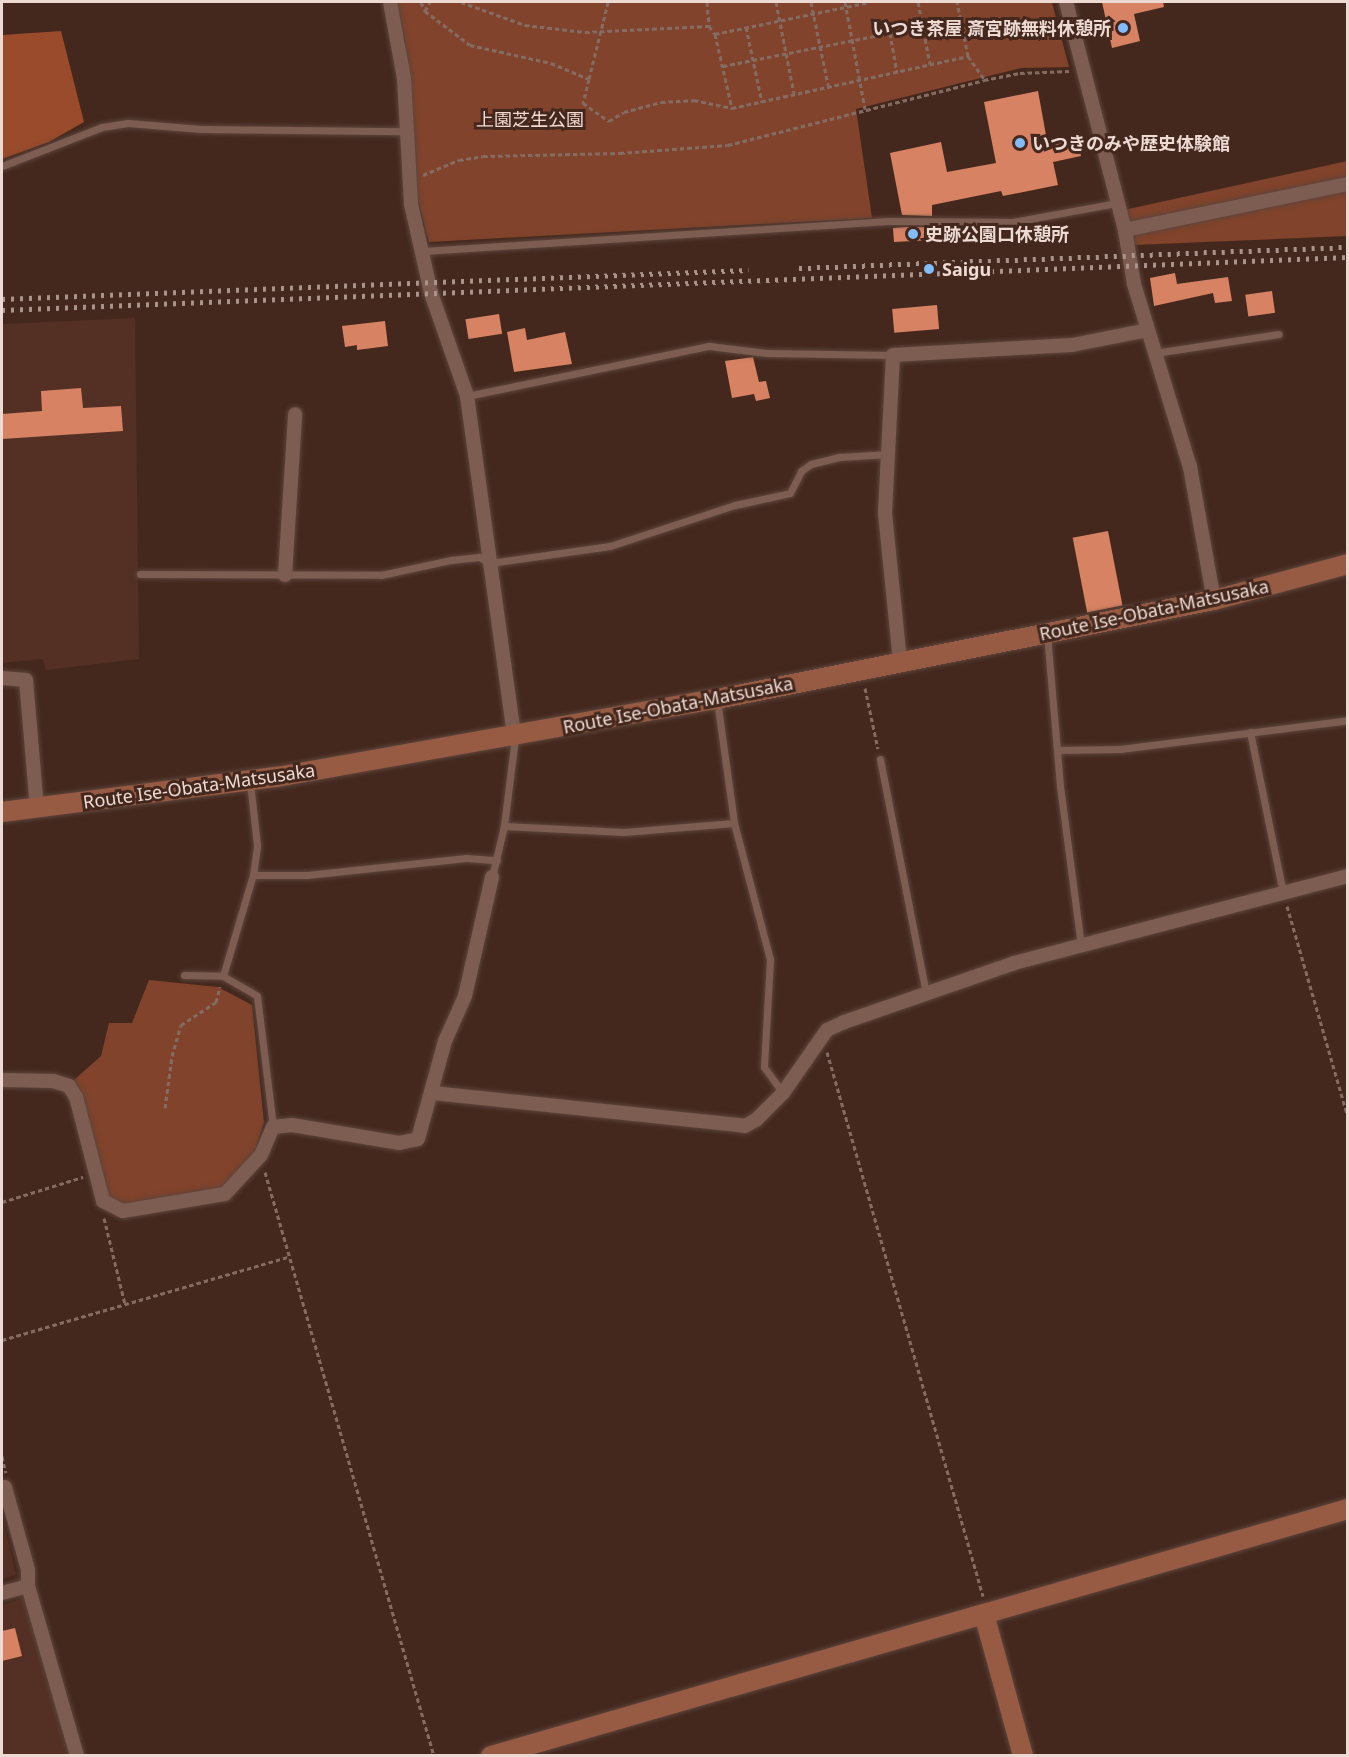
<!DOCTYPE html>
<meta charset="utf-8">
<style>
body{margin:0}
#map{position:relative;width:1349px;height:1757px;overflow:hidden;background:#44281e;font-family:"Noto Sans","Noto Sans JP",sans-serif}
div>[style]{position:absolute}
.built>*{inset:0;background:#533023}
.green>*{inset:0;background:#81432b}
.forest>*{inset:0;background:#994b2b}
.building>*{inset:0;background:#d78363;transform-origin:0 0}
.path>*{height:3px;margin-top:-1.5px;transform-origin:0;background:repeating-linear-gradient(90deg,#846c63 0 4.5px,transparent 0 7.5px)}
.roads{filter:drop-shadow(0 0 2px #5d453c) drop-shadow(0 0 2px #5d453c)}
.lane>*{height:7px;margin:-3.5px;padding:0 3.5px;transform-origin:3.5px;border-radius:3.5px;background:#7d5d51}
.street>*{height:14px;margin:-7px;padding:0 7px;transform-origin:7px;border-radius:7px;background:#7d5d51}
.secondary>*{height:20px;margin:-10px;padding:0 10px;transform-origin:10px;border-radius:10px;background:#965b42}
.rail>*{height:4.5px;margin-top:-2.25px;transform-origin:0;background:repeating-linear-gradient(90deg,#a9938b 0 3px,transparent 0 9px)}
.dots>*{width:16px;height:16px;translate:-50% -50%;box-sizing:border-box;border:3px solid #44281e;border-radius:50%}
span{translate:-50% -50%;white-space:nowrap;text-align:center;line-height:1.15;-webkit-text-stroke:6px #44281e;paint-order:stroke}
.poi-label{font-size:18px;color:#eddad3;font-weight:700}
.right{translate:-100% -50%;text-align:right}
.left{translate:0 -50%;text-align:left}
.park-label{font-size:18px;color:#f1d9d0}
.street-label{font-size:18px;color:#eddad3}
.frame{position:absolute;inset:0;border:3px solid #eddad3;pointer-events:none}
</style>
<div id="map">
<div class="built">
<div style="clip-path:polygon(135px 318px,139px 659px,46px 670px,43px 659px,2px 663px,2px 324px)"></div>
<div style="clip-path:polygon(2px 1515px,16px 1575px,2px 1579px)"></div>
<div style="clip-path:polygon(25px 1598px,71px 1755px,2px 1756px,2px 1605px)"></div>
</div>
<div class="green">
<div style="clip-path:polygon(396px 2px,1052px 2px,1069px 67px,1021px 68px,856px 109px,872px 218px,429px 242px,414px 185px,405px 40px)"></div>
<div style="clip-path:polygon(1347px 161px,1347px 236px,1134px 245px,1124px 210px)"></div>
<div style="clip-path:polygon(149px 980px,218px 987px,252px 1005px,264px 1122px,254px 1154px,220px 1191px,134px 1207px,117px 1204px,104px 1195px,82px 1095px,74px 1080px,101px 1056px,109px 1023px,132px 1023px)"></div>
</div>
<div class="forest">
<div style="clip-path:polygon(61px 31px,84px 122px,49px 142px,2px 159px,2px 35px)"></div>
</div>
<div class="building">
<div style="clip-path:polygon(1102px 2px,1163px 2px,1164px 7px,1134px 14px,1140px 41px,1112px 48px)"></div>
<div style="clip-path:polygon(1038px 91px,1048px 146px,1077px 140px,1081px 156px,1053px 162px,1058px 185px,1003px 196px,1001px 191px,932px 205px,932px 216px,902px 215px,890px 153px,941px 142px,947px 172px,996px 163px,984px 102px)"></div>
<div style="clip-path:polygon(905px 227px,932px 227px,933px 240px,894px 242px,893px 228px)"></div>
<div style="clip-path:polygon(1175px 273px,1177px 284px,1228px 277px,1232px 301px,1215px 303px,1213px 293px,1154px 306px,1150px 278px)"></div>
<div style="left:1272px;top:291px;width:22px;height:27px;rotate:82deg"></div>
<div style="left:937px;top:305px;width:24px;height:45px;rotate:85deg"></div>
<div style="left:499px;top:314px;width:20px;height:34px;rotate:81deg"></div>
<div style="clip-path:polygon(385px 321px,388px 346px,357px 350px,357px 345px,345px 347px,342px 326px)"></div>
<div style="clip-path:polygon(525px 328px,527px 340px,565px 332px,572px 364px,514px 372px,507px 332px)"></div>
<div style="clip-path:polygon(753px 357px,759px 382px,766px 381px,770px 398px,756px 401px,754px 394px,732px 398px,725px 361px)"></div>
<div style="clip-path:polygon(81px 388px,83px 408px,121px 406px,123px 431px,2px 439px,2px 414px,42px 411px,41px 391px)"></div>
<div style="left:1108px;top:531px;width:76px;height:36px;rotate:79deg"></div>
<div style="clip-path:polygon(15px 1628px,22px 1656px,2px 1661px,2px 1631px)"></div>
</div>
<div class="path">
<div style="left:421px;top:2px;width:10px;rotate:66deg"></div>
<div style="left:425px;top:11px;width:56px;rotate:37.1deg"></div>
<div style="left:470px;top:45px;width:83px;rotate:12.5deg"></div>
<div style="left:551px;top:63px;width:41px;rotate:22.8deg"></div>
<div style="left:589px;top:79px;width:25px;rotate:104deg"></div>
<div style="left:583px;top:103px;width:32px;rotate:35deg"></div>
<div style="left:609px;top:121px;width:17px;rotate:-31deg"></div>
<div style="left:624px;top:112px;width:38px;rotate:-15deg"></div>
<div style="left:661px;top:102px;width:33px;rotate:-3deg"></div>
<div style="left:694px;top:100px;width:39px;rotate:12deg"></div>
<div style="left:732px;top:108px;width:242px;rotate:-12.4deg"></div>
<div style="left:968px;top:56px;width:55px;rotate:-101.5deg"></div>
<div style="left:461px;top:2px;width:68px;rotate:19.8deg"></div>
<div style="left:525px;top:25px;width:60px;rotate:6.7deg"></div>
<div style="left:585px;top:32px;width:124px;rotate:-2.8deg"></div>
<div style="left:707px;top:2px;width:24px;rotate:85deg"></div>
<div style="left:709px;top:26px;width:10px;rotate:53deg"></div>
<div style="left:715px;top:34px;width:76px;rotate:77.1deg"></div>
<div style="left:776px;top:2px;width:94px;rotate:78.9deg"></div>
<div style="left:811px;top:2px;width:85px;rotate:78.4deg"></div>
<div style="left:845px;top:2px;width:109px;rotate:79.4deg"></div>
<div style="left:918px;top:2px;width:63px;rotate:79deg"></div>
<div style="left:425px;top:11px;width:10px;rotate:-61deg"></div>
<div style="left:746px;top:27px;width:77px;rotate:78deg"></div>
<div style="left:890px;top:33px;width:39px;rotate:80deg"></div>
<div style="left:715px;top:34px;width:157px;rotate:-11.7deg"></div>
<div style="left:968px;top:56px;width:28px;rotate:55deg"></div>
<div style="left:723px;top:66px;width:243px;rotate:-11.2deg"></div>
<div style="left:589px;top:79px;width:79px;rotate:-76.1deg"></div>
<div style="left:423px;top:175px;width:39px;rotate:-23deg"></div>
<div style="left:459px;top:160px;width:24px;rotate:-9deg"></div>
<div style="left:483px;top:156px;width:137px;rotate:-1.3deg"></div>
<div style="left:620px;top:153px;width:108px;rotate:-4.2deg"></div>
<div style="left:728px;top:145px;width:264px;rotate:-14.2deg"></div>
<div style="left:984px;top:80px;width:37px;rotate:-11deg"></div>
<div style="left:1020px;top:73px;width:49px;rotate:-2.3deg"></div>
<div style="left:865px;top:688px;width:62px;rotate:78deg"></div>
<div style="left:1287px;top:906px;width:220px;rotate:73.9deg"></div>
<div style="left:827px;top:1052px;width:566px;rotate:74deg"></div>
<div style="left:165px;top:1108px;width:52px;rotate:-82.3deg"></div>
<div style="left:172px;top:1056px;width:32px;rotate:-74deg"></div>
<div style="left:181px;top:1025px;width:42px;rotate:-33.3deg"></div>
<div style="left:216px;top:1002px;width:16px;rotate:-75deg"></div>
<div style="left:265px;top:1172px;width:608px;rotate:73.86deg"></div>
<div style="left:2px;top:1202px;width:85px;rotate:-17.2deg"></div>
<div style="left:104px;top:1218px;width:89px;rotate:76.3deg"></div>
<div style="left:2px;top:1340px;width:298px;rotate:-16.2deg"></div>
<div style="left:2px;top:1456px;width:17px;rotate:77deg"></div>
</div>
<div class="roads">
<div class="lane">
<div style="left:2px;top:166px;width:107px;rotate:-21.3deg"></div>
<div style="left:102px;top:127px;width:26px;rotate:-9deg"></div>
<div style="left:128px;top:123px;width:73px;rotate:4.7deg"></div>
<div style="left:201px;top:129px;width:204px;rotate:0.6deg"></div>
<div style="left:423px;top:251px;width:466px;rotate:-3.7deg"></div>
<div style="left:888px;top:221px;width:125px;rotate:0.5deg"></div>
<div style="left:1013px;top:222px;width:106px;rotate:-10.4deg"></div>
<div style="left:1155px;top:353px;width:125px;rotate:-8.7deg"></div>
<div style="left:467px;top:396px;width:247px;rotate:-11.7deg"></div>
<div style="left:709px;top:346px;width:58px;rotate:6.9deg"></div>
<div style="left:767px;top:353px;width:126px;rotate:0.9deg"></div>
<div style="left:140px;top:574px;width:241px;rotate:0.2deg"></div>
<div style="left:381px;top:575px;width:72px;rotate:-12.1deg"></div>
<div style="left:451px;top:560px;width:28px;rotate:-6deg"></div>
<div style="left:479px;top:557px;width:13px;rotate:29deg"></div>
<div style="left:490px;top:563px;width:121px;rotate:-8.1deg"></div>
<div style="left:610px;top:546px;width:132px;rotate:-18.2deg"></div>
<div style="left:735px;top:505px;width:56px;rotate:-12.3deg"></div>
<div style="left:790px;top:493px;width:25px;rotate:-63deg"></div>
<div style="left:801px;top:471px;width:12px;rotate:-35deg"></div>
<div style="left:811px;top:464px;width:30px;rotate:-14deg"></div>
<div style="left:840px;top:457px;width:48px;rotate:-3.6deg"></div>
<div style="left:1047px;top:634px;width:153px;rotate:85.1deg"></div>
<div style="left:1060px;top:786px;width:160px;rotate:82.5deg"></div>
<div style="left:717px;top:700px;width:124px;rotate:82.1deg"></div>
<div style="left:734px;top:823px;width:141px;rotate:75.2deg"></div>
<div style="left:770px;top:959px;width:108px;rotate:93.2deg"></div>
<div style="left:764px;top:1067px;width:32px;rotate:54deg"></div>
<div style="left:1250px;top:732px;width:164px;rotate:78.4deg"></div>
<div style="left:1057px;top:750px;width:63px;rotate:-0.9deg"></div>
<div style="left:1120px;top:749px;width:230px;rotate:-7.2deg"></div>
<div style="left:880px;top:759px;width:238px;rotate:78.9deg"></div>
<div style="left:504px;top:826px;width:120px;rotate:2.9deg"></div>
<div style="left:624px;top:832px;width:110px;rotate:-4.7deg"></div>
<div style="left:253px;top:875px;width:54px"></div>
<div style="left:307px;top:875px;width:160px;rotate:-6.1deg"></div>
<div style="left:466px;top:858px;width:31px;rotate:4deg"></div>
<div style="left:492px;top:877px;width:52px;rotate:-76.8deg"></div>
<div style="left:504px;top:826px;width:89px;rotate:-82.9deg"></div>
<div style="left:184px;top:975px;width:39px;rotate:1deg"></div>
<div style="left:223px;top:976px;width:39px;rotate:30deg"></div>
<div style="left:257px;top:996px;width:132px;rotate:83deg"></div>
<div style="left:223px;top:976px;width:105px;rotate:-73.5deg"></div>
<div style="left:253px;top:875px;width:30px;rotate:-82deg"></div>
<div style="left:257px;top:845px;width:62px;rotate:-96.4deg"></div>
</div>
<div class="street">
<div style="left:390px;top:2px;width:77px;rotate:79.6deg"></div>
<div style="left:404px;top:78px;width:126px;rotate:86.8deg"></div>
<div style="left:411px;top:204px;width:91px;rotate:77.3deg"></div>
<div style="left:431px;top:293px;width:109px;rotate:70.7deg"></div>
<div style="left:467px;top:396px;width:342px;rotate:82.1deg"></div>
<div style="left:1066px;top:2px;width:236px;rotate:75.5deg"></div>
<div style="left:1125px;top:230px;width:55px;rotate:80.5deg"></div>
<div style="left:1134px;top:284px;width:191px;rotate:73deg"></div>
<div style="left:1190px;top:467px;width:135px;rotate:79.8deg"></div>
<div style="left:1125px;top:230px;width:228px;rotate:-11.7deg"></div>
<div style="left:285px;top:575px;width:161px;rotate:-86.4deg"></div>
<div style="left:900px;top:661px;width:149px;rotate:-95.8deg"></div>
<div style="left:885px;top:513px;width:158px;rotate:-87.1deg"></div>
<div style="left:893px;top:355px;width:179px;rotate:-3.2deg"></div>
<div style="left:1072px;top:345px;width:77px;rotate:-11.2deg"></div>
<div style="left:2px;top:678px;width:24px;rotate:5deg"></div>
<div style="left:26px;top:680px;width:129px;rotate:85.1deg"></div>
<div style="left:2px;top:1080px;width:51px;rotate:1.1deg"></div>
<div style="left:53px;top:1081px;width:17px;rotate:17deg"></div>
<div style="left:69px;top:1086px;width:13px;rotate:58deg"></div>
<div style="left:76px;top:1097px;width:107px;rotate:75.4deg"></div>
<div style="left:103px;top:1201px;width:22px;rotate:27deg"></div>
<div style="left:123px;top:1211px;width:103px;rotate:-9.5deg"></div>
<div style="left:225px;top:1194px;width:53px;rotate:-47.3deg"></div>
<div style="left:261px;top:1155px;width:30px;rotate:-67deg"></div>
<div style="left:273px;top:1127px;width:19px;rotate:-6deg"></div>
<div style="left:292px;top:1125px;width:109px;rotate:9.5deg"></div>
<div style="left:399px;top:1143px;width:19px;rotate:-12deg"></div>
<div style="left:418px;top:1139px;width:102px;rotate:-74.6deg"></div>
<div style="left:445px;top:1041px;width:49px;rotate:-66deg"></div>
<div style="left:465px;top:996px;width:122px;rotate:-77.2deg"></div>
<div style="left:433px;top:1093px;width:314px;rotate:6deg"></div>
<div style="left:745px;top:1126px;width:13px;rotate:-29deg"></div>
<div style="left:756px;top:1120px;width:38px;rotate:-45deg"></div>
<div style="left:783px;top:1093px;width:77px;rotate:-55.1deg"></div>
<div style="left:827px;top:1030px;width:19px;rotate:-25deg"></div>
<div style="left:844px;top:1022px;width:180px;rotate:-19.1deg"></div>
<div style="left:1014px;top:963px;width:345px;rotate:-14.6deg"></div>
<div style="left:5px;top:1487px;width:86px;rotate:74.5deg"></div>
<div style="left:28px;top:1570px;width:16px;rotate:90deg"></div>
<div style="left:28px;top:1586px;width:177px;rotate:73.9deg"></div>
<div style="left:2px;top:1593px;width:27px;rotate:-15deg"></div>
</div>
<div class="secondary">
<div style="left:2px;top:812px;width:277px;rotate:-7.3deg"></div>
<div style="left:277px;top:777px;width:447px;rotate:-10.1deg"></div>
<div style="left:717px;top:699px;width:507px;rotate:-11.27deg"></div>
<div style="left:1214px;top:600px;width:139px;rotate:-15deg"></div>
<div style="left:984px;top:1614px;width:147px;rotate:74.6deg"></div>
<div style="left:491px;top:1756px;width:892px;rotate:-16.08deg"></div>
</div>
</div>
<div class="rail">
<div style="left:799px;top:268px;width:549px;rotate:-2.19deg"></div>
<div style="left:2px;top:299px;width:747px;rotate:-2.23deg"></div>
<div style="left:2px;top:310px;width:1347px;rotate:-2.25deg"></div>
</div>
<div class="dots">
<div style="left:1123px;top:28px;background:#83bcfb"></div>
<div style="left:1020px;top:143px;background:#83bcfb"></div>
<div style="left:913px;top:234px;background:#83bcfb"></div>
<div style="left:929px;top:269px;background:#83bcfb"></div>
</div>
<div class="poi-label">
<span class="right" style="left:1111px;top:28px">いつき茶屋 斎宮跡無料休憩所</span>
<span class="left" style="left:1032px;top:143px">いつきのみや歴史体験館</span>
<span class="left" style="left:925px;top:234px">史跡公園口休憩所</span>
<span class="left" style="left:942px;top:269px">Saigu</span>
</div>
<div class="park-label">
<span style="left:530px;top:119px">上園芝生公園</span>
</div>
<div class="street-label">
<span style="left:1154px;top:610px;rotate:-12deg">Route Ise-Obata-Matsusaka</span>
<span style="left:678px;top:705px;rotate:-11deg">Route Ise-Obata-Matsusaka</span>
<span style="left:199px;top:786px;rotate:-8deg">Route Ise-Obata-Matsusaka</span>
</div>
<div class="frame"></div>
</div>
